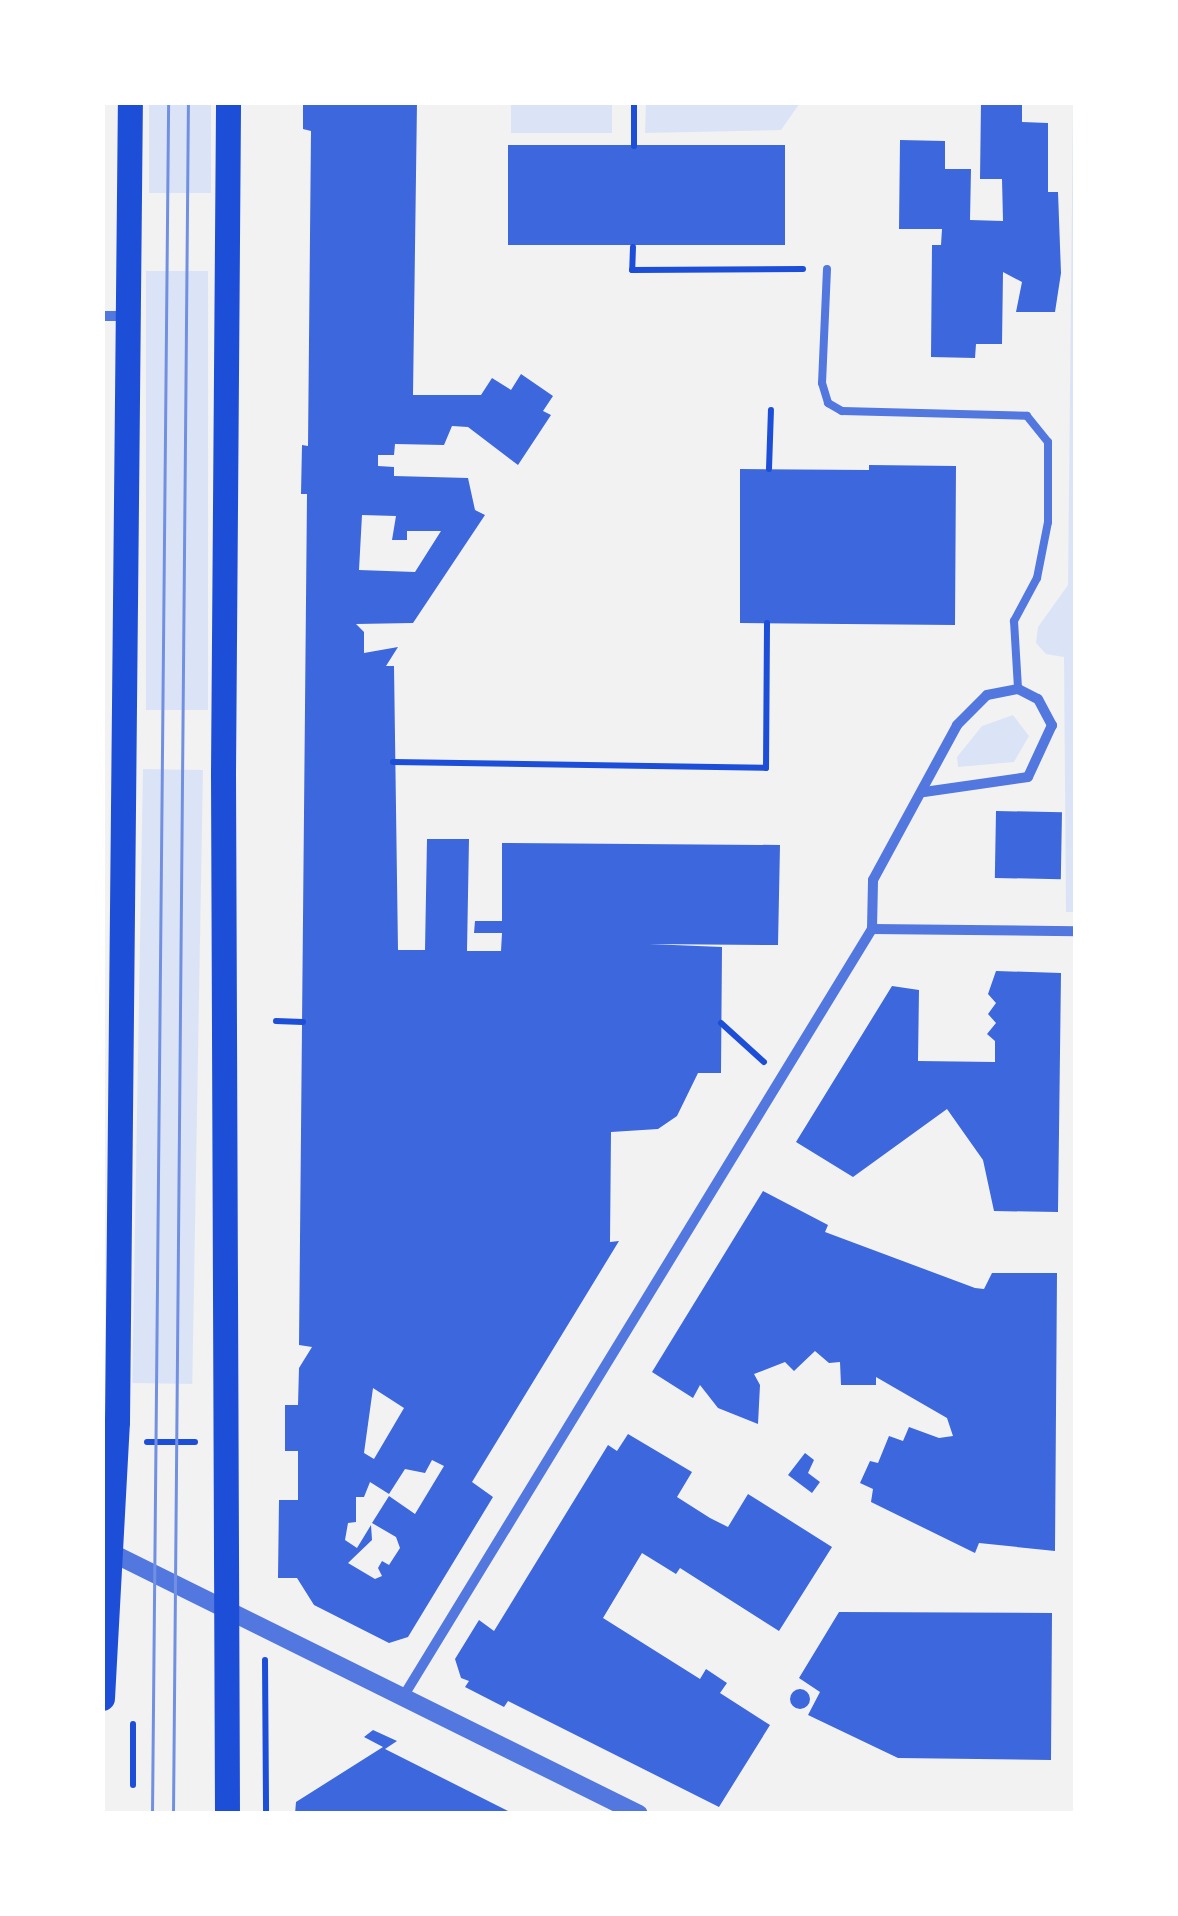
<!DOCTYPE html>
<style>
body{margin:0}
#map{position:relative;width:1178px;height:1916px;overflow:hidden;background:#f2f2f2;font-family:"Varela Round",sans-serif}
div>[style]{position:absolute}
.green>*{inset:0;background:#dbe4f7;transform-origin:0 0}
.building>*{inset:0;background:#3d67dc;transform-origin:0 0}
.round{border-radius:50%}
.path>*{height:6px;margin:-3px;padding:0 3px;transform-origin:3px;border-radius:3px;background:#1d4ed8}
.service>*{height:8px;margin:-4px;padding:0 4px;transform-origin:4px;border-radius:4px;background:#5277de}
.minor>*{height:10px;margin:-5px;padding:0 5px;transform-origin:5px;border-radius:5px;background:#5277de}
.tertiary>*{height:18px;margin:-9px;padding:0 9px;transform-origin:9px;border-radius:9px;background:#5277de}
.primary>*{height:25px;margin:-12.5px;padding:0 12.5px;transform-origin:12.5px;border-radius:12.5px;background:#1d4ed8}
.tram>*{height:2.5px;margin:-1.25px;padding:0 1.25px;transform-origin:1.25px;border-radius:1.25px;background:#7290e2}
span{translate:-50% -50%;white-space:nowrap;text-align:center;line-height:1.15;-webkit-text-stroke:9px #fff;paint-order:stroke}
.frame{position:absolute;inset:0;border:105px solid #fff;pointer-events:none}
</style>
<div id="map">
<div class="green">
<div style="left:149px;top:103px;width:62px;height:90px"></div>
<div style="left:511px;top:103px;width:101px;height:30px"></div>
<div style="clip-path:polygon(646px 103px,646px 102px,800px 103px,781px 130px,645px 133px)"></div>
<div style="clip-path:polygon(1073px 103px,1076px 912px,1066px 912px,1064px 657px,1046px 654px,1036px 643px,1038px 627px,1068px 585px)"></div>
<div style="left:146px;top:271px;width:62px;height:439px"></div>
<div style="clip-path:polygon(1013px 715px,1029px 736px,1014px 762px,958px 767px,957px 757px,982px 726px)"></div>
<div style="left:143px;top:769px;width:60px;height:614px;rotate:1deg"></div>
</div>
<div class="building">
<div style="clip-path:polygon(evenodd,303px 102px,417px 102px,413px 395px,481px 395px,492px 378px,511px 390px,521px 374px,553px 396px,543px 411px,551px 415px,518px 465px,468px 427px,452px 426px,444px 445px,395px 444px,394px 455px,378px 455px,378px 466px,394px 467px,394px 476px,468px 478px,475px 510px,485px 515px,413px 623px,356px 624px,364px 632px,364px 653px,398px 647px,386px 666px,394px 666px,398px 950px,425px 950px,427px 839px,469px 839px,467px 951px,501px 951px,502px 933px,474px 933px,475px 921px,502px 921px,502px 843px,780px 845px,778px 945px,649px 944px,722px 947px,721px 1073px,698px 1073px,677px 1116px,658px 1129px,611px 1132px,610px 1242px,619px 1241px,472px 1482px,493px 1497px,408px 1637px,389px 1643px,314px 1605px,297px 1578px,278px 1578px,279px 1500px,298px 1500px,298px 1451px,285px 1451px,285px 1405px,298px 1405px,299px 1368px,312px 1347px,299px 1345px,307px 494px,301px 494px,302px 445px,308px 446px,311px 131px,303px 129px,303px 102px,362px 515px,396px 516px,392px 540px,407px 540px,407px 531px,441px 531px,415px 572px,359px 570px,362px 515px,303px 102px,373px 1388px,404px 1408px,374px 1459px,364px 1453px,373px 1388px,303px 102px,432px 1460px,444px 1466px,415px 1514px,389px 1496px,372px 1523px,396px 1537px,400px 1548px,389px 1565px,382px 1561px,378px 1568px,382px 1576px,375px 1579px,348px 1563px,372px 1540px,371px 1525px,357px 1548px,345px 1540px,348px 1523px,356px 1522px,356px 1497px,364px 1497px,370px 1482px,389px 1494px,405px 1469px,425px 1473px,432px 1460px)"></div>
<div style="clip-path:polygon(981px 102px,1022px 102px,1022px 122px,1048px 123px,1048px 192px,1058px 192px,1061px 273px,1055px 312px,1016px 312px,1022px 282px,1003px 272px,1002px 344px,976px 344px,975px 358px,931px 357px,932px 245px,941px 245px,942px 229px,899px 229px,900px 140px,945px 141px,945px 169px,971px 169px,970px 220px,1003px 221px,1002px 179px,980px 179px)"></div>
<div style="left:508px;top:145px;width:277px;height:100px"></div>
<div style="clip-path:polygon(869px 465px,956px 466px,955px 625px,740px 623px,740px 469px,869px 470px)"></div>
<div style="left:996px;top:811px;width:66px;height:67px;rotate:1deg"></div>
<div style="clip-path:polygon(996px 971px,1061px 973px,1058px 1212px,994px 1211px,983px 1160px,947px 1109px,853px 1177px,796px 1142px,892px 986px,919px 990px,918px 1061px,995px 1062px,995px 1041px,987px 1034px,996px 1023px,988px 1014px,996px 1003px,988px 994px)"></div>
<div style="clip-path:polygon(763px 1191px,828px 1225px,825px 1232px,975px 1288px,984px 1289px,992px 1273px,1057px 1273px,1055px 1551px,979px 1543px,975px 1553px,871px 1502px,873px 1489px,860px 1483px,870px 1461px,878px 1463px,889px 1436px,903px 1441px,909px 1427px,939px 1438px,953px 1436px,947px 1418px,876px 1377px,876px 1385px,841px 1385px,840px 1362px,829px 1363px,815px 1351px,794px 1371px,785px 1362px,754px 1374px,760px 1385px,758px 1424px,718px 1408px,700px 1385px,693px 1398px,652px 1372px)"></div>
<div style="clip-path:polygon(628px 1434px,692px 1472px,677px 1497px,710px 1518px,728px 1527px,748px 1494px,832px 1547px,779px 1631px,680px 1568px,676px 1574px,642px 1553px,603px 1618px,700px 1679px,706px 1669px,727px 1683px,720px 1693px,770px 1725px,719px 1807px,508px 1701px,504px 1707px,465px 1687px,469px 1681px,461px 1678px,455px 1659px,479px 1620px,494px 1631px,608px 1445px,617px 1451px)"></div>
<div style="clip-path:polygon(805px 1453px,814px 1460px,808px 1473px,820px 1482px,812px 1493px,788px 1475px)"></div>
<div style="clip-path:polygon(839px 1612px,1052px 1613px,1051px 1760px,898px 1758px,808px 1715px,820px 1692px,799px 1678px)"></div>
<div class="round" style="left:790px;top:1689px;width:20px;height:20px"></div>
<div style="clip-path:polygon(373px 1730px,397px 1741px,385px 1749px,514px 1814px,295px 1814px,296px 1802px,383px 1747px,364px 1737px)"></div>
</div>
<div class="path">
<div style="left:634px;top:146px;width:44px;rotate:-90deg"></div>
<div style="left:633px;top:247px;width:23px;rotate:92deg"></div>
<div style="left:632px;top:270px;width:171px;rotate:-0.3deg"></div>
<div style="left:769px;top:469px;width:59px;rotate:-88.1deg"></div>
<div style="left:393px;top:762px;width:373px;rotate:0.9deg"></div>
<div style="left:766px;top:768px;width:145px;rotate:-89.6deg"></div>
<div style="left:276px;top:1021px;width:27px;rotate:2deg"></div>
<div style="left:721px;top:1023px;width:58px;rotate:42.2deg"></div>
<div style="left:147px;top:1442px;width:48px"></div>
<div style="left:265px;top:1660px;width:154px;rotate:89.6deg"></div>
<div style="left:133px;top:1785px;width:61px;rotate:-90deg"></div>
</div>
<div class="service">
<div style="left:827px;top:269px;width:114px;rotate:92.5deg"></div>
<div style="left:822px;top:383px;width:21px;rotate:73deg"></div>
<div style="left:828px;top:403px;width:16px;rotate:30deg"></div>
<div style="left:842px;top:411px;width:185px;rotate:1.5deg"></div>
<div style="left:1027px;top:416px;width:33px;rotate:51deg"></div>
<div style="left:1048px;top:442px;width:80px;rotate:90deg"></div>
<div style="left:1048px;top:522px;width:57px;rotate:101.1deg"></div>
<div style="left:1037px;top:578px;width:49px;rotate:118.1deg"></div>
<div style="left:1014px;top:621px;width:68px;rotate:86.6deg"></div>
</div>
<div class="minor">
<div style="left:102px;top:316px;width:24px"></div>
<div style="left:872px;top:929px;width:204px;rotate:0.6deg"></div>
<div style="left:403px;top:1697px;width:900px;rotate:-58.59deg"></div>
<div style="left:872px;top:929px;width:49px;rotate:-88.8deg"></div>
<div style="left:873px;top:880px;width:176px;rotate:-61.5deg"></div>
<div style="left:957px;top:725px;width:42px;rotate:-45deg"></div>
<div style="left:987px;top:695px;width:32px;rotate:-11deg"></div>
<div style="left:1018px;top:689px;width:22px;rotate:27deg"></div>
<div style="left:1038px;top:699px;width:30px;rotate:62deg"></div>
<div style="left:1052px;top:725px;width:57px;rotate:114.8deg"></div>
<div style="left:1028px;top:777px;width:105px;rotate:171.8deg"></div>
</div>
<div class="tertiary">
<div style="left:102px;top:1548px;width:599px;rotate:26.35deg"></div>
</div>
<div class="primary">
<div style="left:102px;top:1698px;width:276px;rotate:-86.9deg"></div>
<div style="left:117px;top:1422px;width:1320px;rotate:-89.44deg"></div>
<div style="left:227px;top:1814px;width:1041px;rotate:-90.22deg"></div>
<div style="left:223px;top:773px;width:671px;rotate:-89.57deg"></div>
</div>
<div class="tram">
<div style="left:152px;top:1814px;width:1712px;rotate:-89.46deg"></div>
<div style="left:173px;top:1814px;width:1712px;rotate:-89.5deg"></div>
</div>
<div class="frame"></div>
</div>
